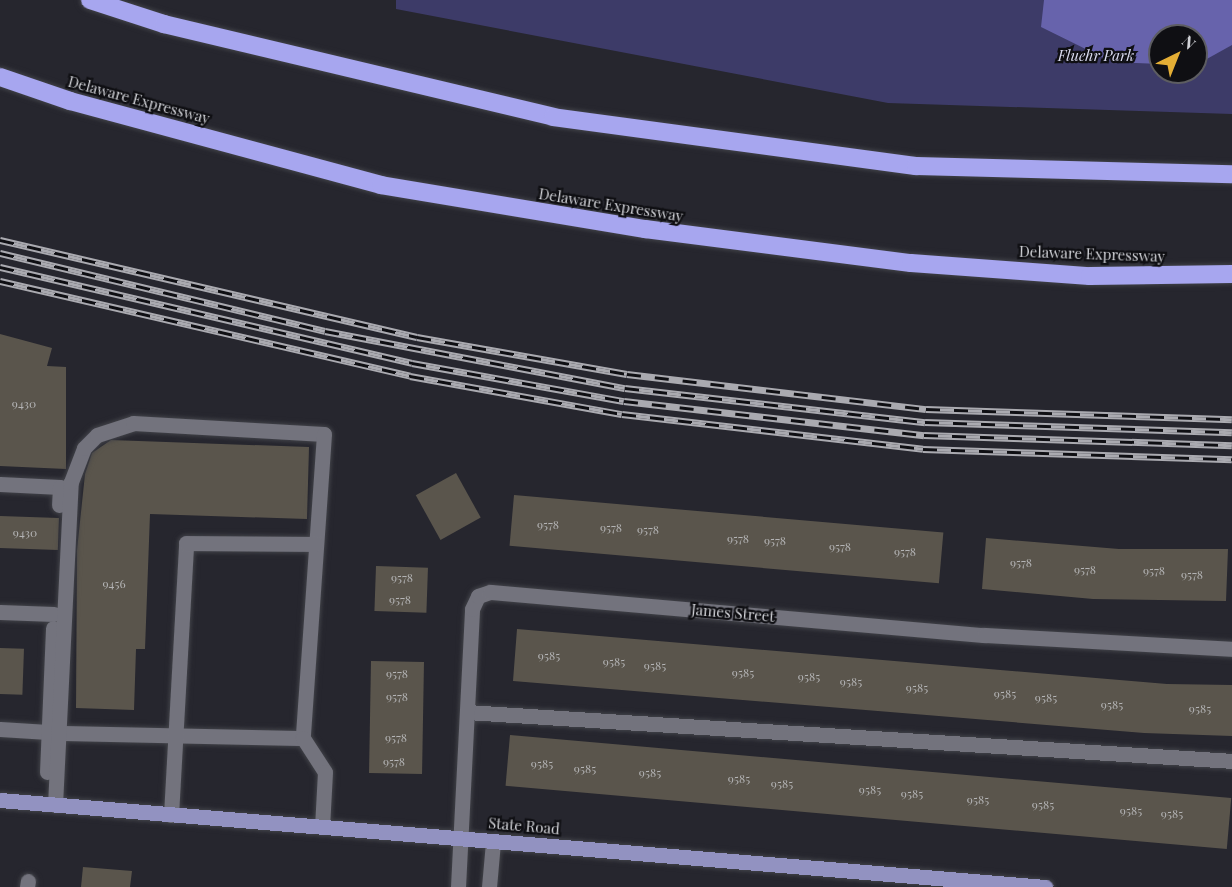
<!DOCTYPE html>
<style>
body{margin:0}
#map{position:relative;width:1232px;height:887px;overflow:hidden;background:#26262e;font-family:"Playfair Display",serif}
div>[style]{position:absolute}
.green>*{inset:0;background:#3d3b68}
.water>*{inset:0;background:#6763ac}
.building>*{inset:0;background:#5a554c;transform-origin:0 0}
.roads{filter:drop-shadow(0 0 2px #414248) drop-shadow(0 0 2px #414248)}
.minor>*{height:15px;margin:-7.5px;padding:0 7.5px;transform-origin:7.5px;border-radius:7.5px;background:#73737d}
.major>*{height:15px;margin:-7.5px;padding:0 7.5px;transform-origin:7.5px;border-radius:7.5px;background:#9292c1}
.highway>*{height:18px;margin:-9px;padding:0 9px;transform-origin:9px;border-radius:9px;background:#a7a6ef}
.rail>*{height:7px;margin-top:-3.5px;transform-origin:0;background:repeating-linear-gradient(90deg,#0f0f13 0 14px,#aaaab0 0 28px);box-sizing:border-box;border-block:2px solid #aaaab0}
span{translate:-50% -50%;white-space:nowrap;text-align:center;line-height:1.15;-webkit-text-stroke:4.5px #0f0f13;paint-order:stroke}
.number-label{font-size:12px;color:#b3b3b4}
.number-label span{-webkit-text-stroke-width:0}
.park-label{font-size:15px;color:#d9daef;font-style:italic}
.street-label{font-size:15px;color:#d1d2d7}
.north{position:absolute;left:1148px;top:24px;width:60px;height:60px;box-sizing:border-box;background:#0f0f13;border:2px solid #5d5d61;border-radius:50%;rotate:43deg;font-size:16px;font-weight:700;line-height:24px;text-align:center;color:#d1d2d7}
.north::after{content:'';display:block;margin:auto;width:21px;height:27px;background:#e4ae35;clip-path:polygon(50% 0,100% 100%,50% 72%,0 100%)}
</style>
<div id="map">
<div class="green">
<div style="clip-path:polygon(evenodd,396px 0,1232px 0,1232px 114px,888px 103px,396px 9px,396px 0,1160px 36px,1196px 36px,1196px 72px,1160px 72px,1160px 36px)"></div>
</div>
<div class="water">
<div style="clip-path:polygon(1044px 0,1232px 0,1232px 45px,1196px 65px,1196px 36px,1160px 36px,1160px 64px,1112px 62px,1041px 27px)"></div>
</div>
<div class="building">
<div style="clip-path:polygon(0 334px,52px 348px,47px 366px,66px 367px,66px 469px,0 466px)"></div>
<div style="clip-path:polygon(111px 440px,309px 447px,307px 519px,150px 514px,145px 649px,136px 649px,134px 710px,76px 708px,77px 550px,85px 474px,92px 453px)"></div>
<div style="left:456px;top:473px;width:51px;height:46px;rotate:61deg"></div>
<div style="left:514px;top:495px;width:431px;height:51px;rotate:5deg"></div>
<div style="left:0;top:516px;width:59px;height:32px;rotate:2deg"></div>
<div style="clip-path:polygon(986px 538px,1119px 549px,1228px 549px,1226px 601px,1093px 599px,982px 589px)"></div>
<div style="left:376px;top:566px;width:52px;height:45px;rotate:2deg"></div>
<div style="clip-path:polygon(517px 629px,1167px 684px,1232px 685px,1232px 736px,1144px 733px,513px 681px)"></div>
<div style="left:0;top:648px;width:24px;height:46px;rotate:2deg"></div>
<div style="left:371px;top:661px;width:53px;height:112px;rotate:1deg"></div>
<div style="left:510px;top:735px;width:724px;height:51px;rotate:5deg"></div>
<div style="clip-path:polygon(83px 867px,132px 871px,130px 887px,81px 887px)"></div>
</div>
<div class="roads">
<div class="minor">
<div style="left:0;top:484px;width:60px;rotate:2.9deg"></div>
<div style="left:60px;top:487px;width:18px;rotate:93deg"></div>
<div style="left:0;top:612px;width:54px;rotate:2.1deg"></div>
<div style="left:467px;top:712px;width:767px;rotate:3.66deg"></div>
<div style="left:0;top:729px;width:48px;rotate:3.6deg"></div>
<div style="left:59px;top:733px;width:244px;rotate:1.2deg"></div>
<div style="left:47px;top:772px;width:144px;rotate:-87.6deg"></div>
<div style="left:55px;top:805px;width:323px;rotate:-87.2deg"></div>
<div style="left:71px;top:482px;width:36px;rotate:-69deg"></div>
<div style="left:84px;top:448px;width:18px;rotate:-45deg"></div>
<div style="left:97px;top:435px;width:38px;rotate:-18deg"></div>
<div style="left:133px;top:423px;width:191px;rotate:3.3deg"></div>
<div style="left:324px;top:434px;width:305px;rotate:94deg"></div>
<div style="left:303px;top:738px;width:40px;rotate:57.1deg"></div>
<div style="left:325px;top:772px;width:55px;rotate:93.1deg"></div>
<div style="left:171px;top:815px;width:272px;rotate:-86.8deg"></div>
<div style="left:186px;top:543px;width:130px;rotate:0.4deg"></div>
<div style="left:27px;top:887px;width:6px;rotate:-81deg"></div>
<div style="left:458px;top:887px;width:278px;rotate:-87.1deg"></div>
<div style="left:472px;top:609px;width:14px;rotate:-65deg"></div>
<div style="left:478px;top:596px;width:13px;rotate:-18deg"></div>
<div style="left:490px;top:592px;width:496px;rotate:5deg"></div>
<div style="left:984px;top:635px;width:248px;rotate:3.2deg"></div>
<div style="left:489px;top:887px;width:45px;rotate:-84.9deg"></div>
</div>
<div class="major">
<div style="left:0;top:800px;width:1049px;rotate:4.76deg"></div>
</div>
<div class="highway">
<div style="left:90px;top:0;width:78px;rotate:18deg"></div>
<div style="left:164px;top:24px;width:400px;rotate:13.4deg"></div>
<div style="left:553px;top:117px;width:366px;rotate:7.7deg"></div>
<div style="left:916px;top:166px;width:316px;rotate:1.5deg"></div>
<div style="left:0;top:77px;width:74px;rotate:18.9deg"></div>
<div style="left:70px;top:101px;width:322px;rotate:15.1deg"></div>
<div style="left:381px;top:185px;width:268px;rotate:9.5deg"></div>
<div style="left:645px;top:229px;width:268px;rotate:7.3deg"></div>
<div style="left:911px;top:263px;width:179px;rotate:4.2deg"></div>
<div style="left:1090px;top:276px;width:142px;rotate:-0.8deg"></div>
</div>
</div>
<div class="rail">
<div style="left:0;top:240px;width:428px;rotate:13.1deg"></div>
<div style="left:417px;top:337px;width:213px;rotate:10deg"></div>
<div style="left:627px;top:374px;width:301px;rotate:6.7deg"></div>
<div style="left:926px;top:409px;width:306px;rotate:1.9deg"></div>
<div style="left:0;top:253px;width:334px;rotate:13.5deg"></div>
<div style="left:325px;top:331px;width:305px;rotate:10.8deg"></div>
<div style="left:625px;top:388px;width:302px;rotate:6.5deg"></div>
<div style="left:925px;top:422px;width:307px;rotate:1.9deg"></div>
<div style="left:0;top:267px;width:423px;rotate:13.1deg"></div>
<div style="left:412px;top:363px;width:215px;rotate:10.2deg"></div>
<div style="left:624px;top:401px;width:302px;rotate:6.5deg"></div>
<div style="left:924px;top:435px;width:308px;rotate:1.9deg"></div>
<div style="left:0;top:281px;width:421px;rotate:13deg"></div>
<div style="left:410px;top:376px;width:215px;rotate:10.2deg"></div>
<div style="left:622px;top:414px;width:303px;rotate:6.6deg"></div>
<div style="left:923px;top:449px;width:309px;rotate:1.9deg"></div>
</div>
<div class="number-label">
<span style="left:24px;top:404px">9430</span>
<span style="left:548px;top:525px">9578</span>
<span style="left:611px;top:528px">9578</span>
<span style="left:648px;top:530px">9578</span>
<span style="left:25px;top:533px">9430</span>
<span style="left:738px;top:539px">9578</span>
<span style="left:775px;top:541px">9578</span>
<span style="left:840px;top:547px">9578</span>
<span style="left:905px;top:552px">9578</span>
<span style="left:1021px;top:563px">9578</span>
<span style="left:1085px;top:570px">9578</span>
<span style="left:1154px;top:571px">9578</span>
<span style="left:1192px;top:575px">9578</span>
<span style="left:402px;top:578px">9578</span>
<span style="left:114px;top:584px">9456</span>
<span style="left:400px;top:600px">9578</span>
<span style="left:549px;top:656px">9585</span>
<span style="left:614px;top:662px">9585</span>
<span style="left:655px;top:666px">9585</span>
<span style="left:743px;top:673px">9585</span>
<span style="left:397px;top:674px">9578</span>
<span style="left:809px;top:677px">9585</span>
<span style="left:851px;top:682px">9585</span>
<span style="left:917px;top:688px">9585</span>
<span style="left:1005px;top:694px">9585</span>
<span style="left:397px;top:697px">9578</span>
<span style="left:1046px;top:698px">9585</span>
<span style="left:1112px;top:705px">9585</span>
<span style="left:1200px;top:709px">9585</span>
<span style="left:396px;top:738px">9578</span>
<span style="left:394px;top:762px">9578</span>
<span style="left:542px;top:764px">9585</span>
<span style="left:585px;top:769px">9585</span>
<span style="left:650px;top:773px">9585</span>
<span style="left:739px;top:779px">9585</span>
<span style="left:782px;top:784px">9585</span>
<span style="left:870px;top:790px">9585</span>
<span style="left:912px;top:794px">9585</span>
<span style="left:978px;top:800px">9585</span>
<span style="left:1043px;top:805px">9585</span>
<span style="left:1131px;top:811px">9585</span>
<span style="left:1172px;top:814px">9585</span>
</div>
<div class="park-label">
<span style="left:1096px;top:56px">Fluehr Park</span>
</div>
<div class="street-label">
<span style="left:139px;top:100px;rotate:15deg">Delaware Expressway</span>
<span style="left:611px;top:205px;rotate:9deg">Delaware Expressway</span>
<span style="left:1092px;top:254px;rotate:2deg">Delaware Expressway</span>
<span style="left:733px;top:613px;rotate:5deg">James Street</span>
<span style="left:524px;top:826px;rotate:5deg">State Road</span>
</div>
<div class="north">N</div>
</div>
